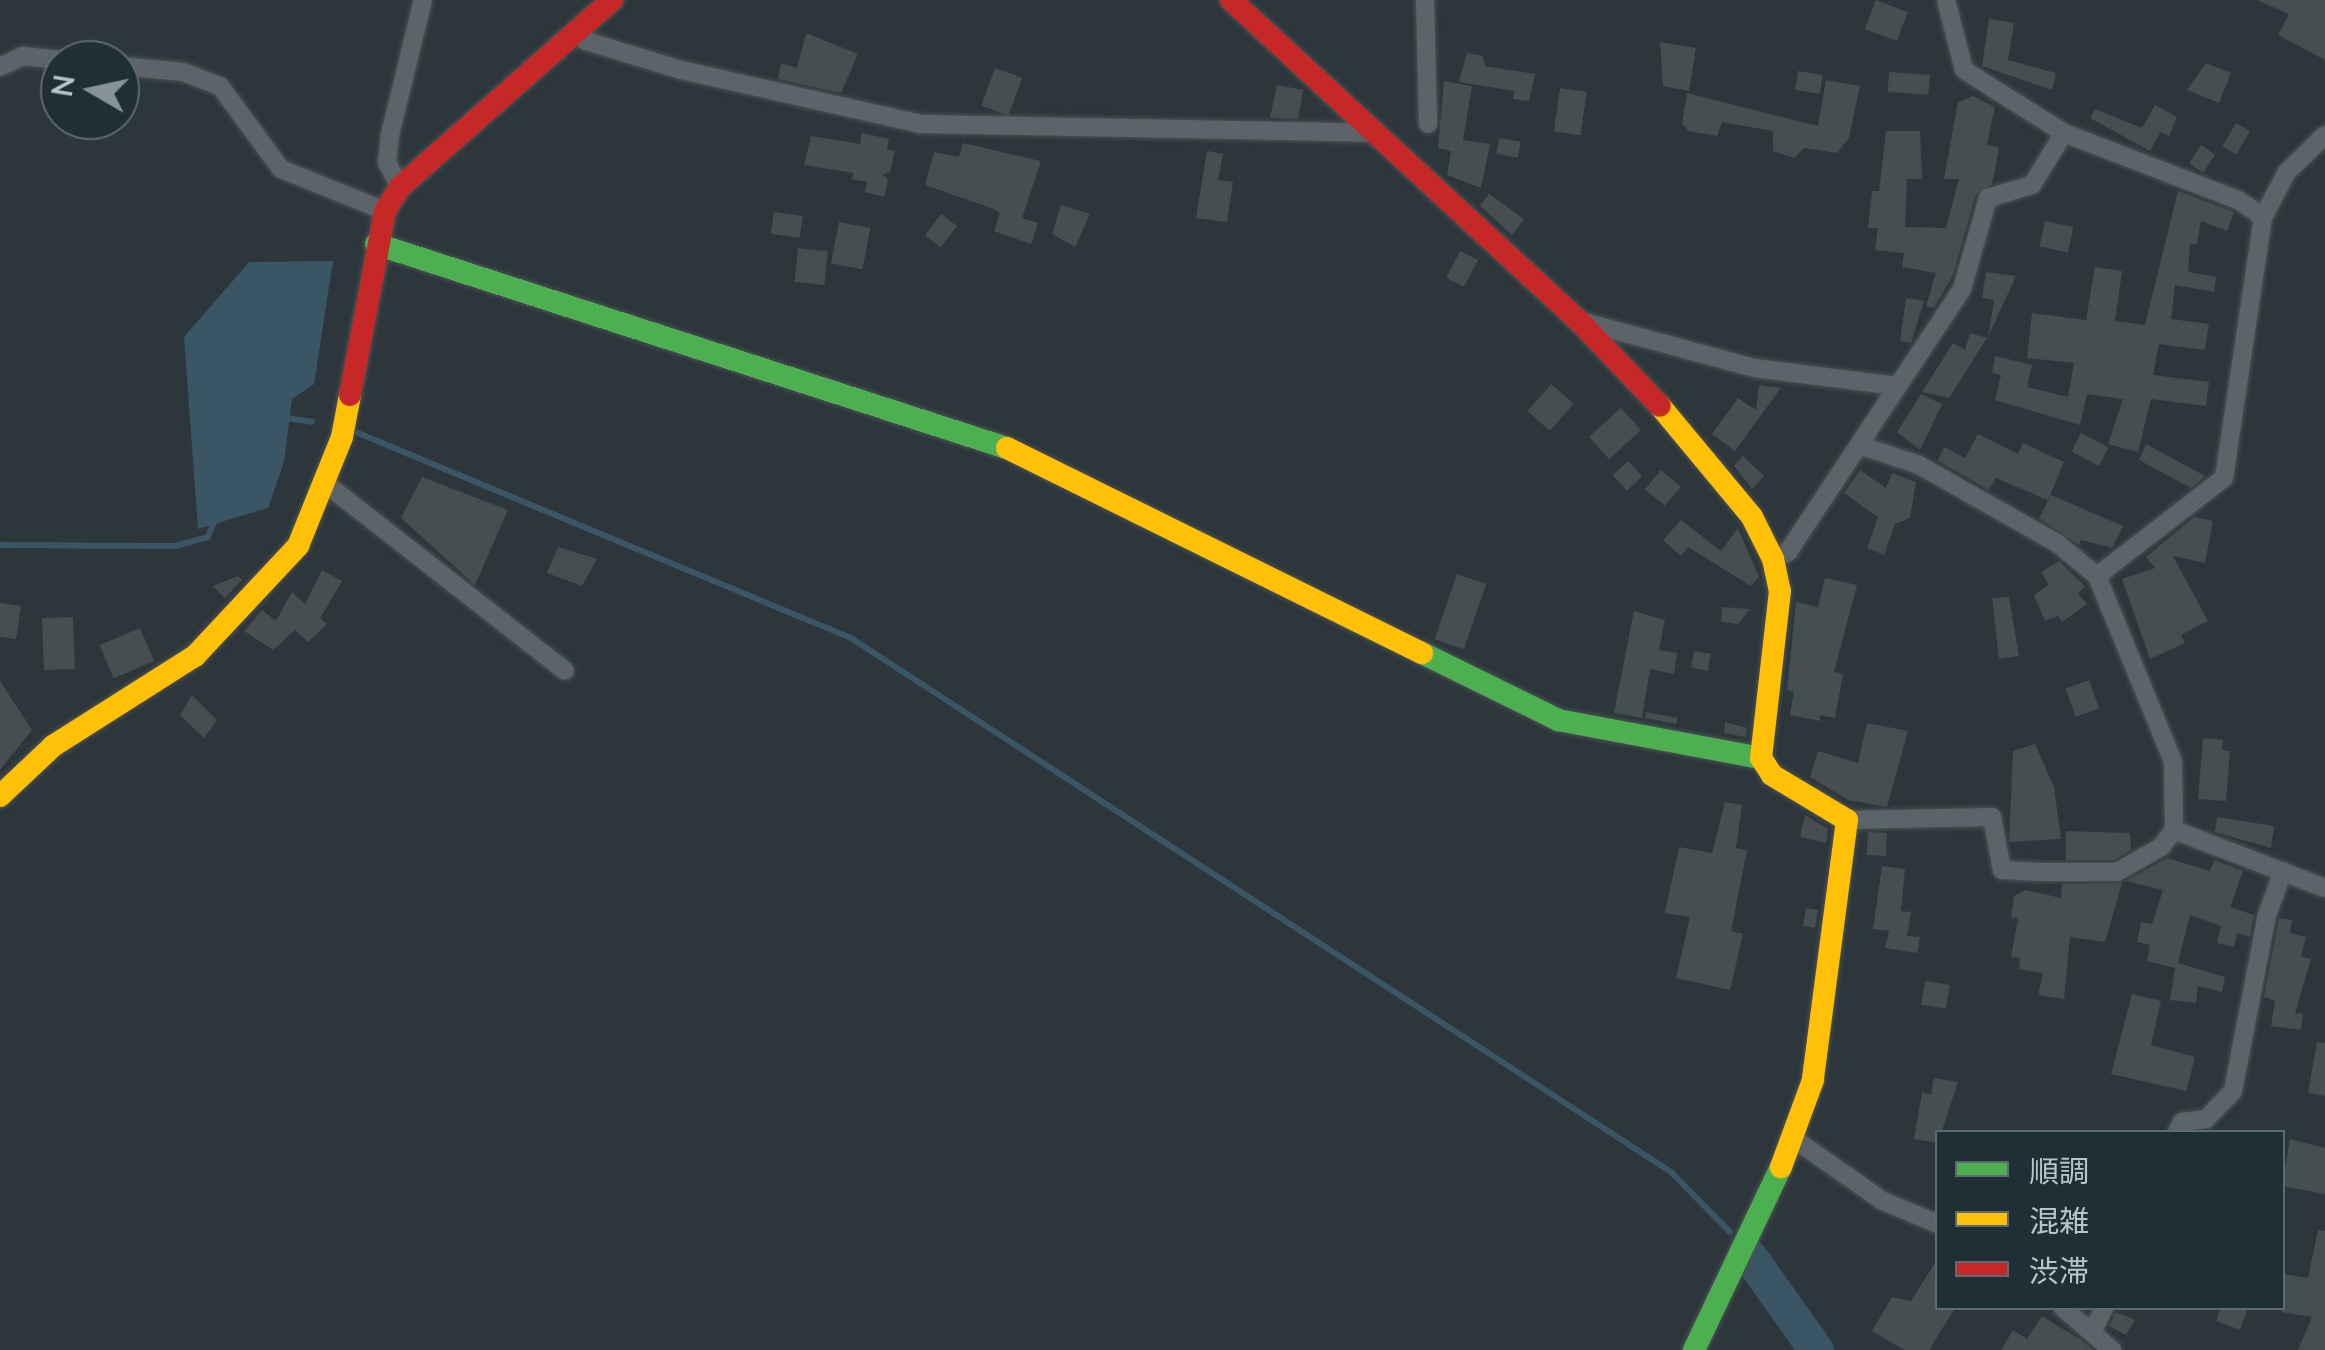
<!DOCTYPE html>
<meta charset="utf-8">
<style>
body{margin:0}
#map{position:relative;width:2325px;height:1350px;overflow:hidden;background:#2d363b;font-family:Lato,"Noto Sans JP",sans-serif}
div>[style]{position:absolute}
.water>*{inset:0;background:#3a5563}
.stream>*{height:6px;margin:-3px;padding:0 3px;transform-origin:3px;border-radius:3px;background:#3a5563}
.river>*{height:35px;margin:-17.5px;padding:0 17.5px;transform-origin:17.5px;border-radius:17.5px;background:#3a5563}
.building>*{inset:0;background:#464e52;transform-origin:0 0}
.roads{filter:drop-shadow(0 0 2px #4b5255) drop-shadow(0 0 2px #4b5255)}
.street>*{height:18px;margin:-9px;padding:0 9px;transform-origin:9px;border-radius:9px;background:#5d6469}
.fast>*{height:22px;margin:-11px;padding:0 11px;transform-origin:11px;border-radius:11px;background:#4caf50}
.slow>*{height:22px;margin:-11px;padding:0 11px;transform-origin:11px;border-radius:11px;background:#ffc107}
.jam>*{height:22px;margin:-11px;padding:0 11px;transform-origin:11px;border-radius:11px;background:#c62828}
span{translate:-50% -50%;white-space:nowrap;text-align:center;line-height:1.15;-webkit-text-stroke:8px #202e36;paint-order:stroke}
.legend{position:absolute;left:1935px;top:1130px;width:350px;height:180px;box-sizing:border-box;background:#202e36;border:2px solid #5d6a72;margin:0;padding:12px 18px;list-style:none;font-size:30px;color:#b8c4cb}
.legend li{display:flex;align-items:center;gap:20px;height:50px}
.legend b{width:50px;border:2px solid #5d6a72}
.north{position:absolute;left:40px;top:40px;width:100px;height:100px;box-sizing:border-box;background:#202e36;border:2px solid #5d6a72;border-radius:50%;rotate:279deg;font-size:28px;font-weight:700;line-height:40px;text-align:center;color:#b8c4cb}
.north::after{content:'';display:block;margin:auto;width:35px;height:45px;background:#879299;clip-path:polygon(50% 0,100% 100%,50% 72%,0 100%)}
</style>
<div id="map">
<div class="water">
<div style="clip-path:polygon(333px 261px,314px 384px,292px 399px,284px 462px,268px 508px,198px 529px,184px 337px,249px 262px)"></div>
</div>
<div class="stream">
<div style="left:285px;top:418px;width:27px;rotate:8deg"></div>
<div style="left:358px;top:433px;width:534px;rotate:22.58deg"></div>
<div style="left:851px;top:638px;width:979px;rotate:33.07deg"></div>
<div style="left:1671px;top:1172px;width:84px;rotate:45.5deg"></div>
<div style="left:0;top:545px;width:175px;rotate:0.3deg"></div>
<div style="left:175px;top:546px;width:34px;rotate:-15deg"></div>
<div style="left:208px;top:537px;width:24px;rotate:-68deg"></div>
</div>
<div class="river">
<div style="left:1750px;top:1257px;width:114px;rotate:54.6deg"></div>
</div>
<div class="building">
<div style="left:1876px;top:0;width:34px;height:31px;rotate:21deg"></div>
<div style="clip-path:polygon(2257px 0,2325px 0,2325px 60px,2278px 35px,2289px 14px)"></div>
<div style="clip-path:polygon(1989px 19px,2014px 23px,2008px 60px,2056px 73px,2052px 90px,1982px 66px)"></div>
<div style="clip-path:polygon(806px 33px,858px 54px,841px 93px,778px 79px,781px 63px,797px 68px)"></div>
<div style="clip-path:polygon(1660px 42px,1696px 48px,1689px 91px,1663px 86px)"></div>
<div style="clip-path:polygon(1467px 53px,1483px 56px,1485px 66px,1535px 74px,1529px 101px,1513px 99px,1514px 91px,1459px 82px)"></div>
<div style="clip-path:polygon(2206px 63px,2231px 73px,2219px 103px,2187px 90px)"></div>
<div style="left:995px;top:68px;width:29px;height:40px;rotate:20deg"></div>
<div style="left:1798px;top:71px;width:25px;height:19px;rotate:9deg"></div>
<div style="left:1889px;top:72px;width:41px;height:20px;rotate:4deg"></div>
<div style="clip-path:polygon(1826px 80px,1860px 86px,1849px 138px,1837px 153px,1804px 148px,1794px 158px,1773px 151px,1773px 131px,1722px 122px,1717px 136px,1688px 131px,1682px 123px,1687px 93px,1818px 126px)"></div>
<div style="clip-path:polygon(1444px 81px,1472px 86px,1463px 140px,1490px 144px,1481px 188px,1447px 175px,1451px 151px,1438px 148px)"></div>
<div style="clip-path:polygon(1277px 85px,1303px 90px,1298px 119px,1270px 118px)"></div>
<div style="left:1560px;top:88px;width:27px;height:44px;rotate:8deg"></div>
<div style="clip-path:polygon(1973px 96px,1995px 107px,1987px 145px,1999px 147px,1995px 171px,1992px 184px,1976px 194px,1953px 275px,1934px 308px,1926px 306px,1936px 273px,1902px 267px,1904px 253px,1875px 250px,1878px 228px,1868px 228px,1872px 191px,1879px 191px,1886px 131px,1920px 131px,1922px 179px,1907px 179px,1905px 227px,1946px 228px,1959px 179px,1944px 179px,1958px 102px)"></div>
<div style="clip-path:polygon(2155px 105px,2177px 117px,2169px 136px,2160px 132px,2150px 151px,2090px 118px,2095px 109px,2142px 128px)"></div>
<div style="left:2236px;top:123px;width:16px;height:27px;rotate:30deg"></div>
<div style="clip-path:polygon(862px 133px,889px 139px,887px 149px,895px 151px,890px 172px,882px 175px,888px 179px,884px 197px,865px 192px,867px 182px,852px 179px,853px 173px,804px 165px,811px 136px,860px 144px)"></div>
<div style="left:1499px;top:138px;width:22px;height:16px;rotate:10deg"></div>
<div style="clip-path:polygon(963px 143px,1041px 161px,1022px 218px,1038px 223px,1031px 244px,994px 231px,1000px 213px,994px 209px,925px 185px,934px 152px,959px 157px)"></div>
<div style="left:2201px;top:145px;width:17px;height:22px;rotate:33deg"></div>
<div style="clip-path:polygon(1207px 151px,1223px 154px,1218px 180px,1233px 182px,1227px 222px,1196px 218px)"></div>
<div style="clip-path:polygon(2178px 191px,2234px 212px,2227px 231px,2201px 221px,2197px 244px,2190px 244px,2188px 272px,2216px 277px,2214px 292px,2175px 285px,2171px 319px,2209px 324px,2205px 350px,2159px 344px,2153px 375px,2209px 382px,2206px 406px,2151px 399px,2138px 452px,2108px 444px,2123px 399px,2087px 394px,2080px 425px,1995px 400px,2001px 375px,1992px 373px,1995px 356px,2032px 365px,2027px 387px,2068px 397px,2074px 363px,2027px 358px,2032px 313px,2086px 320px,2095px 267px,2122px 271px,2115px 321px,2145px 325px)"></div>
<div style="clip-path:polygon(1489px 194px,1524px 219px,1512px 235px,1480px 206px)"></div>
<div style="clip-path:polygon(1061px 205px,1090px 214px,1075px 247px,1052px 234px)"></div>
<div style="left:774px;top:212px;width:29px;height:22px;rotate:8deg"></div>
<div style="left:941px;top:214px;width:20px;height:27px;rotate:37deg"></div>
<div style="left:2045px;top:221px;width:29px;height:26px;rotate:12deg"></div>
<div style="left:839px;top:222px;width:32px;height:42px;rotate:11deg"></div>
<div style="left:798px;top:248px;width:30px;height:34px;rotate:6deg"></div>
<div style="left:1460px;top:251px;width:20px;height:30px;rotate:27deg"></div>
<div style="clip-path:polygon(1986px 272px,2016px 276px,1988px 337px,1994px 300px,1982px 298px)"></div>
<div style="clip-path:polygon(1906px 298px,1924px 301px,1911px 343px,1900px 341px)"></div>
<div style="clip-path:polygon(1970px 333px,1987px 338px,1949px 398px,1922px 392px,1953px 343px,1965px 350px)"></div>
<div style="left:1551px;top:384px;width:30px;height:36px;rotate:41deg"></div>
<div style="clip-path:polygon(1759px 385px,1781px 388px,1735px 451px,1712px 434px,1738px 398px,1756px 410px)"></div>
<div style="clip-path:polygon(1921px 394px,1942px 404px,1920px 450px,1897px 432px)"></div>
<div style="left:1621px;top:408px;width:30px;height:43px;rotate:48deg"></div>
<div style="left:2081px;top:433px;width:31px;height:21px;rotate:27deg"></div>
<div style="clip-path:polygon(1978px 434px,2018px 454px,2023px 443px,2064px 462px,2048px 500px,1996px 478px,1989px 490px,1938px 461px,1944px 447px,1965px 458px)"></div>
<div style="clip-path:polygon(2146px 444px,2205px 476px,2204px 477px,2191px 488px,2139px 460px)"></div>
<div style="clip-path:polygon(1743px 456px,1764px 476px,1752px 489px,1734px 466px)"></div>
<div style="left:1628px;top:461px;width:21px;height:21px;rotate:47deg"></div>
<div style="left:1661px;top:470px;width:26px;height:25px;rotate:40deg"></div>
<div style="clip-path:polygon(1860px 470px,1886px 488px,1892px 473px,1916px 482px,1910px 518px,1895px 524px,1884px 555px,1867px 548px,1878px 517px,1844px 493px)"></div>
<div style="clip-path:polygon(422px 477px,508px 510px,475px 585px,401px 518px)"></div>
<div style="clip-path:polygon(2051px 495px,2123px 526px,2112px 548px,2081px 540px,2079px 545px,2039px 518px)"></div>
<div style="clip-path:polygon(2194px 517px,2213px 521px,2205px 563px,2173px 556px,2208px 621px,2181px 635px,2185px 643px,2150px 659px,2122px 579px,2155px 568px,2146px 557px)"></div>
<div style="clip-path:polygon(1681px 520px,1721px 551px,1738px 528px,1759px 577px,1751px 586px,1688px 547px,1681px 556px,1663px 540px)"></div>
<div style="clip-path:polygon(558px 547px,597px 559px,582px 586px,547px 573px)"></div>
<div style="clip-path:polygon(2059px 561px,2085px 586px,2078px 594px,2087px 604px,2062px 622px,2058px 616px,2045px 621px,2034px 595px,2049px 585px,2041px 572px)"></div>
<div style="clip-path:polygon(322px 570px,342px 581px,320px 618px,327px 624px,308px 642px,295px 630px,273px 650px,244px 631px,262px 610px,276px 621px,292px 592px,305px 604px)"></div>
<div style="left:1457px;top:574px;width:31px;height:69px;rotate:19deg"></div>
<div style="clip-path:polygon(238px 576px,242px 580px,225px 598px,213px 586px)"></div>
<div style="clip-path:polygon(1825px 578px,1857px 585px,1834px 672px,1843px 674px,1835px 718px,1820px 715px,1820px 721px,1790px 715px,1794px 692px,1787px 690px,1796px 602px,1818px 607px)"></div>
<div style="clip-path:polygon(2009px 597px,2019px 656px,1999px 659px,1992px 598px)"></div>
<div style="clip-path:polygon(0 603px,21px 606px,16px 639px,0 637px)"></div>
<div style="clip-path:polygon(1722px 607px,1750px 609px,1738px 624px,1721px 622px)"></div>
<div style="clip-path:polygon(1634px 611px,1665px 620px,1659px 650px,1677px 653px,1674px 674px,1650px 669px,1642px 718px,1614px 713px)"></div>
<div style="left:73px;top:617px;width:52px;height:31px;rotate:88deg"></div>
<div style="left:140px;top:628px;width:36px;height:44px;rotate:67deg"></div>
<div style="left:1694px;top:651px;width:17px;height:17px;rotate:10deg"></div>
<div style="left:2089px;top:680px;width:30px;height:25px;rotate:70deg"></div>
<div style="clip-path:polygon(0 681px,32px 730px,0 770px)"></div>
<div style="clip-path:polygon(192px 695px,217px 720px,204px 738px,180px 715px)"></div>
<div style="left:1646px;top:712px;width:32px;height:6px;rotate:11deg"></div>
<div style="clip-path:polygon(1725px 722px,1747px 728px,1746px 737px,1724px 733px)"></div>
<div style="clip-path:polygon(1867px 723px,1908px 731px,1887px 807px,1848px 800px,1810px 777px,1818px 751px,1858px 763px)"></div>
<div style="clip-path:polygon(2203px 738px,2223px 740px,2222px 750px,2230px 751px,2226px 801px,2198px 799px)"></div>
<div style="clip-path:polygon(2035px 744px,2054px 787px,2061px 839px,2009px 842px,2013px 751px)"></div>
<div style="clip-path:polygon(1725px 802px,1742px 805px,1736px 848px,1747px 850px,1731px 931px,1743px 934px,1730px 990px,1676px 978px,1690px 917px,1665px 913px,1679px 847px,1712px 853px)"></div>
<div style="clip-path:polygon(1805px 815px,1828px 829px,1826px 843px,1800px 837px)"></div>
<div style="clip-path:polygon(2217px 817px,2274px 826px,2271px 848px,2215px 832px)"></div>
<div style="clip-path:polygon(2066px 831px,2130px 833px,2131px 850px,2114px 860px,2066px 860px)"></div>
<div style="left:1868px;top:832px;width:19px;height:23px;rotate:3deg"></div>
<div style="clip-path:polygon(2167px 858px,2210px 871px,2214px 860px,2243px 871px,2230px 907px,2254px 915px,2250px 937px,2237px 933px,2234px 947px,2217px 943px,2221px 926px,2190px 915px,2178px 963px,2225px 977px,2222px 992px,2198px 986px,2196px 1003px,2170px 1000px,2175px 968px,2147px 961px,2150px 945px,2137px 942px,2141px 922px,2152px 924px,2163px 890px,2126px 881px)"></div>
<div style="clip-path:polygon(1882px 866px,1905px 869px,1901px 911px,1911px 912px,1907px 936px,1920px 937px,1917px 953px,1885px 948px,1889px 931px,1873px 929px)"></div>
<div style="clip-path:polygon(2122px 883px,2105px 942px,2070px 937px,2064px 999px,2038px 995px,2043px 973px,2019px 969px,2020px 958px,2011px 957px,2018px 919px,2011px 917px,2014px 896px,2025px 890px,2061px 898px,2062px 884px)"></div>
<div style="left:1806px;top:908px;width:12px;height:18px;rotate:9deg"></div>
<div style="clip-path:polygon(2279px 918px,2292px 920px,2290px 933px,2306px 937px,2301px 956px,2311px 959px,2295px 1013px,2303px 1014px,2301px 1030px,2271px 1026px,2275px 1001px,2264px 997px)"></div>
<div style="left:1925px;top:981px;width:25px;height:24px;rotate:9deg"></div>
<div style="clip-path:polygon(2132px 994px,2161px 1001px,2151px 1045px,2195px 1057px,2186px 1091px,2111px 1074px)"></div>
<div style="clip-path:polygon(2317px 1042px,2325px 1043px,2325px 1096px,2308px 1093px)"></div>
<div style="clip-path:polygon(1934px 1078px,1958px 1082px,1938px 1143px,1914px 1139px,1922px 1092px,1931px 1095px)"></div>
<div style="clip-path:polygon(2290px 1139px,2325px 1148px,2325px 1194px,2282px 1186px)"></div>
<div style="clip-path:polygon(2318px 1230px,2325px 1231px,2325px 1350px,2298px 1350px,2312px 1317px,2282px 1312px,2282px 1274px,2308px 1278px)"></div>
<div style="clip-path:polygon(1938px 1258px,1938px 1308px,1955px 1308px,1929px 1350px,1904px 1350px,1872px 1331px,1892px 1297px,1911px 1301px)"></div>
<div style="clip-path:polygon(2221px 1308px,2248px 1308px,2240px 1330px,2216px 1321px)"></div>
<div style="clip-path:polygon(2116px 1312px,2135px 1320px,2126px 1335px,2109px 1326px)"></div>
<div style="clip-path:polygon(2042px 1316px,2081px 1340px,2093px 1350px,2001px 1350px,2013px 1330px,2027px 1339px)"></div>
</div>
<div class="roads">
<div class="street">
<div style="left:1425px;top:0;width:124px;rotate:88.6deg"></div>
<div style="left:1946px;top:0;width:72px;rotate:75.6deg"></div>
<div style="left:1964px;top:70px;width:118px;rotate:32.2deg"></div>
<div style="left:2064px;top:133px;width:186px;rotate:21.1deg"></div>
<div style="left:2238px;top:200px;width:30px;rotate:34deg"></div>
<div style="left:581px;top:27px;width:15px;rotate:70deg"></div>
<div style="left:586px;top:41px;width:99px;rotate:17deg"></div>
<div style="left:681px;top:70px;width:245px;rotate:12.7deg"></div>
<div style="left:920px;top:124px;width:457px;rotate:1.1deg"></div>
<div style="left:120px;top:66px;width:63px;rotate:5.4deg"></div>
<div style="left:183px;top:72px;width:40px;rotate:21deg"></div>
<div style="left:220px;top:86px;width:103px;rotate:53.7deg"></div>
<div style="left:281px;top:169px;width:112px;rotate:22deg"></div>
<div style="left:0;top:67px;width:25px;rotate:-26deg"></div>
<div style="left:23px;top:56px;width:38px;rotate:6deg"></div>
<div style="left:400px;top:187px;width:27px;rotate:-118deg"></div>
<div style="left:387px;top:163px;width:28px;rotate:-84deg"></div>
<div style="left:390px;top:135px;width:139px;rotate:-76.3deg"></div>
<div style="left:1584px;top:322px;width:176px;rotate:15.1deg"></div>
<div style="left:1754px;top:368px;width:144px;rotate:7.2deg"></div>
<div style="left:1859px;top:445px;width:63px;rotate:18.4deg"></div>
<div style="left:1919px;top:465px;width:159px;rotate:29.5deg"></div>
<div style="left:2057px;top:543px;width:52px;rotate:39.5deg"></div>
<div style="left:2097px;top:576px;width:200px;rotate:67.7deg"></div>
<div style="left:2173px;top:761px;width:69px;rotate:89.2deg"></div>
<div style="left:2174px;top:830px;width:162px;rotate:21deg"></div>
<div style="left:326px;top:484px;width:303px;rotate:38deg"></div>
<div style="left:1773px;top:559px;width:17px;rotate:-25deg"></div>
<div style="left:1788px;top:552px;width:315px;rotate:-56.5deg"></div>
<div style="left:1962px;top:289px;width:95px;rotate:-74.1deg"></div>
<div style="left:1988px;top:198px;width:46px;rotate:-16.5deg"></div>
<div style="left:2032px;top:185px;width:61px;rotate:-58.4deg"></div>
<div style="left:2097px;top:576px;width:160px;rotate:-37.7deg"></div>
<div style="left:2224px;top:478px;width:264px;rotate:-81.5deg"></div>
<div style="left:2263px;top:217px;width:51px;rotate:-61.9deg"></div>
<div style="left:2287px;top:172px;width:53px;rotate:-44.2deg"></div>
<div style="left:1847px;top:820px;width:145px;rotate:-1.2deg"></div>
<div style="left:1992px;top:817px;width:54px;rotate:79.3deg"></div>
<div style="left:2002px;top:870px;width:37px;rotate:3deg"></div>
<div style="left:2039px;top:872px;width:78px"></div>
<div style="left:2117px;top:872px;width:51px;rotate:-29.6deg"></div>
<div style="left:2161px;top:847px;width:21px;rotate:-53deg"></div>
<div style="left:2177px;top:1132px;width:11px;rotate:-63deg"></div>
<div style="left:2182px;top:1122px;width:24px;rotate:-7deg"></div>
<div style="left:2206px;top:1119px;width:39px;rotate:-46deg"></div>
<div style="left:2233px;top:1091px;width:179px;rotate:-79.1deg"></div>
<div style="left:2267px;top:915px;width:47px;rotate:-70deg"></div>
<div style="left:1794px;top:1139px;width:108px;rotate:34.9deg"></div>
<div style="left:1883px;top:1201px;width:60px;rotate:22.7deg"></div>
<div style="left:2063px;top:1308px;width:65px;rotate:40.6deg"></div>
<div style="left:2093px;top:1330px;width:25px;rotate:-63deg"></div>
</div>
<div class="fast">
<div style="left:376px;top:244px;width:663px;rotate:17.92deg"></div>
<div style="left:1422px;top:653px;width:152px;rotate:26.2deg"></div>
<div style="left:1558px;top:720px;width:207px;rotate:10.6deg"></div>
<div style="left:1694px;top:1350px;width:203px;rotate:-64.6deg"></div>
</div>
<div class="slow">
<div style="left:1660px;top:406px;width:144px;rotate:50.3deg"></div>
<div style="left:1752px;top:517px;width:47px;rotate:63.4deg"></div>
<div style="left:1773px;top:559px;width:33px;rotate:78deg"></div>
<div style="left:1780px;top:591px;width:168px;rotate:96.5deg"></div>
<div style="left:1761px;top:758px;width:20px;rotate:57deg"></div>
<div style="left:1772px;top:775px;width:87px;rotate:31deg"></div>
<div style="left:1847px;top:820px;width:262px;rotate:97.5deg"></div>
<div style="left:1813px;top:1080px;width:93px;rotate:110.2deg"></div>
<div style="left:1007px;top:448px;width:463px;rotate:26.3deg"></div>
<div style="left:0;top:796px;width:73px;rotate:-43.3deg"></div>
<div style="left:53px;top:746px;width:168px;rotate:-32.4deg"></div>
<div style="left:195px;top:656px;width:151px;rotate:-46.9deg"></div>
<div style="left:298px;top:546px;width:118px;rotate:-68deg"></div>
<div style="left:342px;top:437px;width:43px;rotate:-79.2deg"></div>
</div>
<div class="jam">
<div style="left:1231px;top:0;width:473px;rotate:42.7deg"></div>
<div style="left:1579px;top:321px;width:117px;rotate:46.4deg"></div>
<div style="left:350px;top:395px;width:187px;rotate:-79.2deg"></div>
<div style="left:385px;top:211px;width:28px;rotate:-58deg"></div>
<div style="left:400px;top:187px;width:283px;rotate:-41.4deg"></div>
</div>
</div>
<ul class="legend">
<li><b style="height:12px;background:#4caf50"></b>順調</li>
<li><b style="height:12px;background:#ffc107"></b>混雑</li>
<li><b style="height:12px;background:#c62828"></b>渋滞</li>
</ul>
<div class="north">N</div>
</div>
